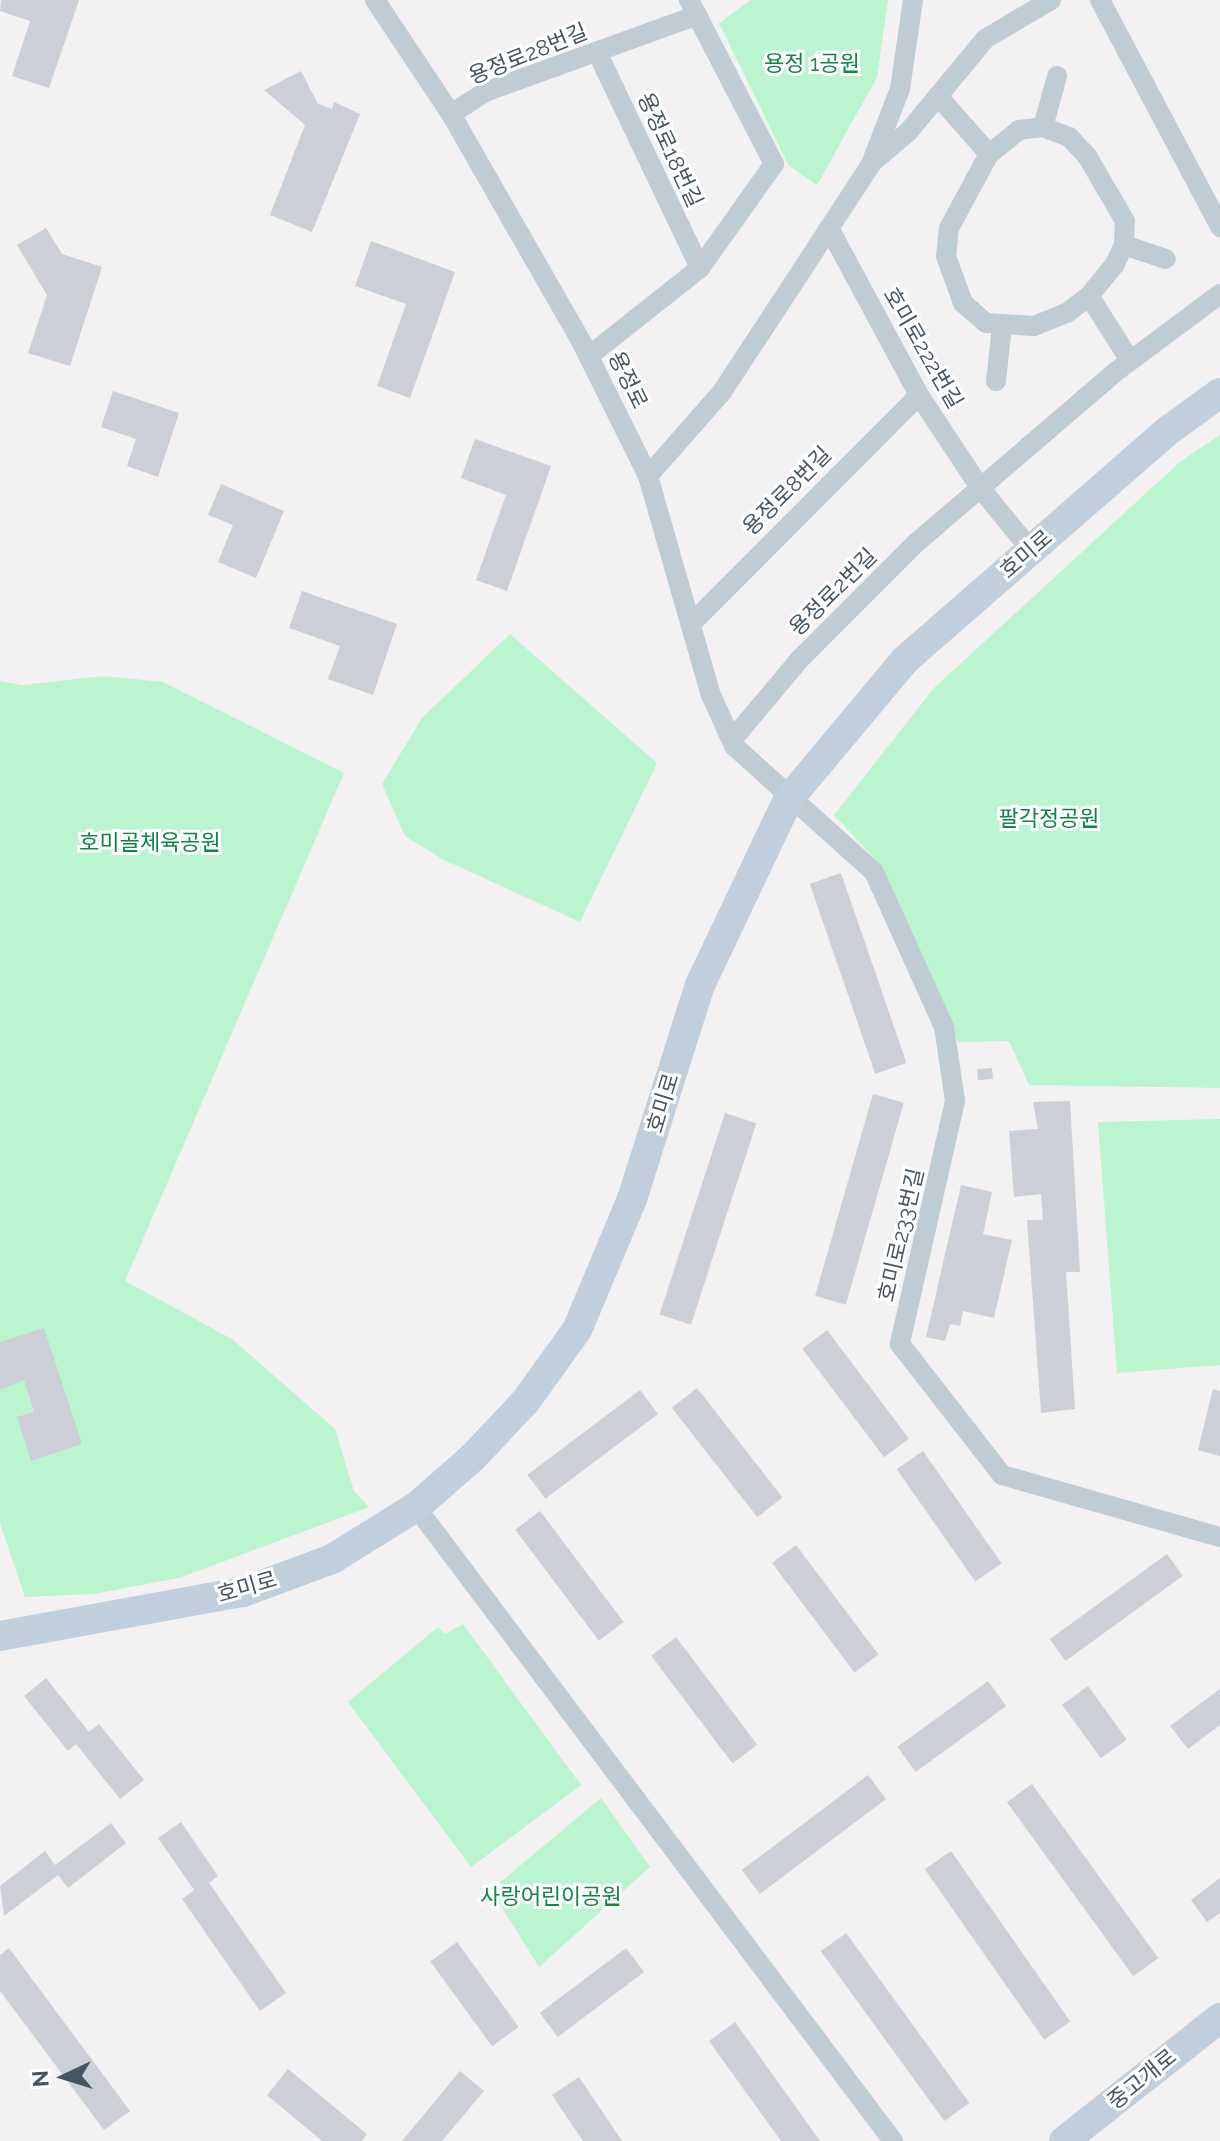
<!DOCTYPE html>
<meta charset="utf-8">
<style>
body{margin:0}
#map{position:relative;width:1220px;height:2141px;overflow:hidden;background:#f3f1f1;font-family:Raleway,"Noto Sans KR",sans-serif}
div>[style]{position:absolute}
.green>*{inset:0;background:#bbf5cf}
.building>*{inset:0;background:#ccd0d6;transform-origin:0 0}
.street>*{height:20px;margin:-10px;padding:0 10px;transform-origin:10px;border-radius:10px;background:#c0ccd4}
.secondary>*{height:30px;margin:-15px;padding:0 15px;transform-origin:15px;border-radius:15px;background:#c1cfdc}
span{translate:-50% -50%;white-space:nowrap;text-align:center;line-height:1.15;-webkit-text-stroke:6px #fff;paint-order:stroke}
.street-label{font-size:22px;color:#465561}
.park-label{font-size:22px;color:#0c8744}
.north{position:absolute;left:24px;top:2037px;width:80px;height:80px;-webkit-text-stroke:6px #fff;paint-order:stroke;rotate:266deg;font-size:22px;font-weight:700;line-height:32px;text-align:center;color:#465561}
.north::after{content:'';display:block;margin:auto;width:28px;height:36px;background:#465561;clip-path:polygon(50% 0,100% 100%,50% 72%,0 100%)}
</style>
<div id="map">
<div class="green">
<div style="clip-path:polygon(751px 0,888px 0,877px 77px,817px 185px,789px 166px,719px 23px)"></div>
<div style="clip-path:polygon(1220px 435px,1220px 1088px,1029px 1085px,1009px 1041px,958px 1042px,877px 861px,834px 815px,934px 688px,1181px 461px)"></div>
<div style="clip-path:polygon(510px 634px,657px 763px,580px 922px,442px 859px,405px 836px,382px 784px,422px 718px)"></div>
<div style="clip-path:polygon(104px 676px,163px 682px,344px 773px,125px 1281px,232px 1339px,335px 1429px,354px 1491px,369px 1507px,179px 1578px,93px 1594px,25px 1597px,0 1523px,0 681px,22px 685px)"></div>
<div style="clip-path:polygon(1220px 1119px,1220px 1365px,1117px 1373px,1098px 1122px)"></div>
<div style="clip-path:polygon(463px 1624px,581px 1785px,471px 1867px,348px 1702px,438px 1627px,445px 1634px)"></div>
<div style="clip-path:polygon(601px 1798px,650px 1867px,539px 1967px,491px 1890px)"></div>
</div>
<div class="building">
<div style="clip-path:polygon(1px 0,79px 0,49px 88px,12px 76px,30px 21px,0 11px)"></div>
<div style="clip-path:polygon(301px 71px,318px 104px,332px 109px,334px 102px,360px 114px,312px 232px,270px 215px,305px 125px,264px 90px)"></div>
<div style="clip-path:polygon(46px 228px,62px 254px,102px 267px,70px 366px,28px 353px,47px 295px,17px 245px)"></div>
<div style="clip-path:polygon(371px 241px,455px 272px,410px 398px,377px 386px,406px 304px,355px 286px)"></div>
<div style="clip-path:polygon(113px 391px,179px 413px,158px 477px,127px 466px,136px 439px,101px 427px)"></div>
<div style="clip-path:polygon(475px 439px,551px 466px,507px 591px,476px 580px,506px 495px,461px 478px)"></div>
<div style="clip-path:polygon(221px 484px,284px 511px,256px 578px,218px 562px,233px 525px,208px 515px)"></div>
<div style="clip-path:polygon(302px 591px,397px 624px,373px 695px,328px 679px,340px 646px,289px 628px)"></div>
<div style="left:841px;top:873px;width:201px;height:33px;rotate:71deg"></div>
<div style="left:992px;top:1068px;width:11px;height:15px;rotate:85deg"></div>
<div style="left:873px;top:1094px;width:32px;height:210px;rotate:16deg"></div>
<div style="clip-path:polygon(1070px 1101px,1080px 1272px,1066px 1272px,1075px 1409px,1041px 1413px,1027px 1220px,1043px 1220px,1041px 1194px,1014px 1197px,1009px 1131px,1038px 1129px,1033px 1102px)"></div>
<div style="left:725px;top:1113px;width:33px;height:212px;rotate:18deg"></div>
<div style="clip-path:polygon(961px 1185px,992px 1192px,983px 1234px,1012px 1240px,994px 1318px,963px 1311px,960px 1326px,950px 1324px,945px 1341px,926px 1337px)"></div>
<div style="clip-path:polygon(44px 1328px,82px 1444px,31px 1461px,17px 1417px,34px 1412px,24px 1380px,0 1390px,0 1342px)"></div>
<div style="left:827px;top:1330px;width:136px;height:31px;rotate:53deg"></div>
<div style="left:697px;top:1388px;width:139px;height:32px;rotate:52deg"></div>
<div style="clip-path:polygon(1213px 1389px,1220px 1391px,1220px 1456px,1198px 1450px)"></div>
<div style="left:640px;top:1390px;width:30px;height:141px;rotate:53deg"></div>
<div style="left:923px;top:1451px;width:137px;height:32px;rotate:55deg"></div>
<div style="left:540px;top:1511px;width:139px;height:31px;rotate:53deg"></div>
<div style="left:796px;top:1545px;width:137px;height:30px;rotate:53deg"></div>
<div style="left:1167px;top:1554px;width:27px;height:145px;rotate:54deg"></div>
<div style="left:676px;top:1637px;width:135px;height:31px;rotate:53deg"></div>
<div style="clip-path:polygon(46px 1678px,89px 1732px,99px 1724px,144px 1780px,120px 1799px,76px 1744px,68px 1751px,24px 1696px)"></div>
<div style="left:988px;top:1681px;width:31px;height:112px;rotate:54deg"></div>
<div style="left:1088px;top:1686px;width:66px;height:32px;rotate:54deg"></div>
<div style="clip-path:polygon(1220px 1689px,1220px 1725px,1188px 1749px,1170px 1726px)"></div>
<div style="left:868px;top:1775px;width:30px;height:158px;rotate:53deg"></div>
<div style="left:1032px;top:1784px;width:215px;height:31px;rotate:54deg"></div>
<div style="clip-path:polygon(181px 1822px,218px 1876px,209px 1883px,286px 1993px,260px 2011px,182px 1899px,194px 1890px,158px 1838px)"></div>
<div style="clip-path:polygon(111px 1823px,126px 1843px,68px 1888px,58px 1875px,4px 1916px,0 1886px,45px 1851px,55px 1865px)"></div>
<div style="left:951px;top:1851px;width:208px;height:32px;rotate:55deg"></div>
<div style="clip-path:polygon(1220px 1878px,1220px 1913px,1207px 1922px,1191px 1900px)"></div>
<div style="left:846px;top:1933px;width:210px;height:31px;rotate:54deg"></div>
<div style="left:457px;top:1942px;width:105px;height:33px;rotate:54deg"></div>
<div style="clip-path:polygon(9px 1948px,130px 2111px,104px 2130px,0 1991px,0 1955px)"></div>
<div style="left:626px;top:1948px;width:30px;height:108px;rotate:53deg"></div>
<div style="clip-path:polygon(735px 2022px,820px 2141px,781px 2141px,709px 2041px)"></div>
<div style="clip-path:polygon(288px 2069px,367px 2134px,362px 2141px,322px 2141px,267px 2095px)"></div>
<div style="clip-path:polygon(460px 2071px,484px 2091px,442px 2141px,402px 2141px)"></div>
<div style="clip-path:polygon(579px 2077px,622px 2141px,583px 2141px,552px 2095px)"></div>
</div>
<div class="street">
<div style="left:375px;top:0;width:137px;rotate:56.3deg"></div>
<div style="left:451px;top:114px;width:262px;rotate:60.2deg"></div>
<div style="left:581px;top:341px;width:151px;rotate:63.6deg"></div>
<div style="left:648px;top:476px;width:228px;rotate:74deg"></div>
<div style="left:711px;top:695px;width:56px;rotate:65.7deg"></div>
<div style="left:734px;top:746px;width:188px;rotate:42deg"></div>
<div style="left:874px;top:872px;width:170px;rotate:65.7deg"></div>
<div style="left:944px;top:1027px;width:75px;rotate:81.5deg"></div>
<div style="left:955px;top:1101px;width:249px;rotate:102.8deg"></div>
<div style="left:900px;top:1344px;width:166px;rotate:52.1deg"></div>
<div style="left:1002px;top:1475px;width:227px;rotate:15.9deg"></div>
<div style="left:1100px;top:0;width:257px;rotate:62.1deg"></div>
<div style="left:597px;top:52px;width:239px;rotate:64.5deg"></div>
<div style="left:938px;top:96px;width:77px;rotate:48.7deg"></div>
<div style="left:451px;top:114px;width:40px;rotate:-32.9deg"></div>
<div style="left:485px;top:92px;width:226px;rotate:-19.9deg"></div>
<div style="left:1043px;top:127px;width:53px;rotate:-74.6deg"></div>
<div style="left:874px;top:161px;width:46px;rotate:-40.6deg"></div>
<div style="left:909px;top:131px;width:119px;rotate:-50.4deg"></div>
<div style="left:985px;top:39px;width:77px;rotate:-30.6deg"></div>
<div style="left:829px;top:228px;width:190px;rotate:61.7deg"></div>
<div style="left:919px;top:395px;width:113px;rotate:56.6deg"></div>
<div style="left:981px;top:489px;width:79px;rotate:50.7deg"></div>
<div style="left:1124px;top:245px;width:44px;rotate:18.4deg"></div>
<div style="left:1089px;top:296px;width:41px;rotate:-50.9deg"></div>
<div style="left:1115px;top:264px;width:21px;rotate:-65deg"></div>
<div style="left:1124px;top:245px;width:24px;rotate:-88deg"></div>
<div style="left:1125px;top:221px;width:75px;rotate:-120.3deg"></div>
<div style="left:1087px;top:156px;width:26px;rotate:-133deg"></div>
<div style="left:1069px;top:137px;width:28px;rotate:-159deg"></div>
<div style="left:1043px;top:127px;width:24px;rotate:173deg"></div>
<div style="left:1019px;top:130px;width:38px;rotate:141deg"></div>
<div style="left:989px;top:154px;width:84px;rotate:118.4deg"></div>
<div style="left:949px;top:228px;width:28px;rotate:96deg"></div>
<div style="left:946px;top:256px;width:50px;rotate:70.1deg"></div>
<div style="left:963px;top:303px;width:30px;rotate:41deg"></div>
<div style="left:986px;top:323px;width:48px;rotate:3.6deg"></div>
<div style="left:1034px;top:326px;width:35px;rotate:-22deg"></div>
<div style="left:1067px;top:313px;width:28px;rotate:-38deg"></div>
<div style="left:1089px;top:296px;width:76px;rotate:57.4deg"></div>
<div style="left:589px;top:356px;width:142px;rotate:-38.4deg"></div>
<div style="left:700px;top:268px;width:128px;rotate:-54.6deg"></div>
<div style="left:774px;top:164px;width:185px;rotate:-117.4deg"></div>
<div style="left:996px;top:381px;width:55px;rotate:-83.8deg"></div>
<div style="left:648px;top:476px;width:112px;rotate:-48.6deg"></div>
<div style="left:722px;top:392px;width:272px;rotate:-56.8deg"></div>
<div style="left:871px;top:164px;width:80px;rotate:-68.9deg"></div>
<div style="left:900px;top:89px;width:90px;rotate:-81.7deg"></div>
<div style="left:691px;top:624px;width:323px;rotate:-45.1deg"></div>
<div style="left:732px;top:740px;width:106px;rotate:-50deg"></div>
<div style="left:800px;top:659px;width:164px;rotate:-45deg"></div>
<div style="left:916px;top:543px;width:261px;rotate:-40.6deg"></div>
<div style="left:1114px;top:373px;width:132px;rotate:-36.7deg"></div>
<div style="left:416px;top:1507px;width:793px;rotate:53.04deg"></div>
</div>
<div class="secondary">
<div style="left:0;top:1636px;width:247px;rotate:-10.3deg"></div>
<div style="left:243px;top:1592px;width:95px;rotate:-20.3deg"></div>
<div style="left:332px;top:1559px;width:99px;rotate:-31.8deg"></div>
<div style="left:416px;top:1507px;width:74px;rotate:-41.2deg"></div>
<div style="left:472px;top:1458px;width:77px;rotate:-46.6deg"></div>
<div style="left:525px;top:1402px;width:89px;rotate:-54.2deg"></div>
<div style="left:577px;top:1330px;width:142px;rotate:-67.2deg"></div>
<div style="left:632px;top:1199px;width:225px;rotate:-72.4deg"></div>
<div style="left:700px;top:985px;width:205px;rotate:-64.6deg"></div>
<div style="left:788px;top:800px;width:182px;rotate:-50.1deg"></div>
<div style="left:905px;top:660px;width:350px;rotate:-41.1deg"></div>
<div style="left:1169px;top:430px;width:63px;rotate:-36deg"></div>
<div style="left:1064px;top:2141px;width:199px;rotate:-38.3deg"></div>
</div>
<div class="street-label">
<span style="left:528px;top:54px;rotate:-22deg">용정로28번길</span>
<span style="left:670px;top:150px;rotate:65deg">용정로18번길</span>
<span style="left:923px;top:348px;rotate:60deg">호미로222번길</span>
<span style="left:628px;top:380px;rotate:64deg">용정로</span>
<span style="left:787px;top:491px;rotate:-45deg">용정로8번길</span>
<span style="left:1026px;top:554px;rotate:-41deg">호미로</span>
<span style="left:833px;top:592px;rotate:-45deg">용정로2번길</span>
<span style="left:663px;top:1103px;rotate:-73deg">호미로</span>
<span style="left:901px;top:1235px;rotate:-77deg">호미로233번길</span>
<span style="left:247px;top:1587px;rotate:-16deg">호미로</span>
<span style="left:1142px;top:2079px;rotate:-39deg">중고개로</span>
</div>
<div class="park-label">
<span style="left:812px;top:64px">용정 1공원</span>
<span style="left:1049px;top:819px">팔각정공원</span>
<span style="left:150px;top:843px">호미골체육공원</span>
<span style="left:551px;top:1897px">사랑어린이공원</span>
</div>
<div class="north">N</div>
</div>
